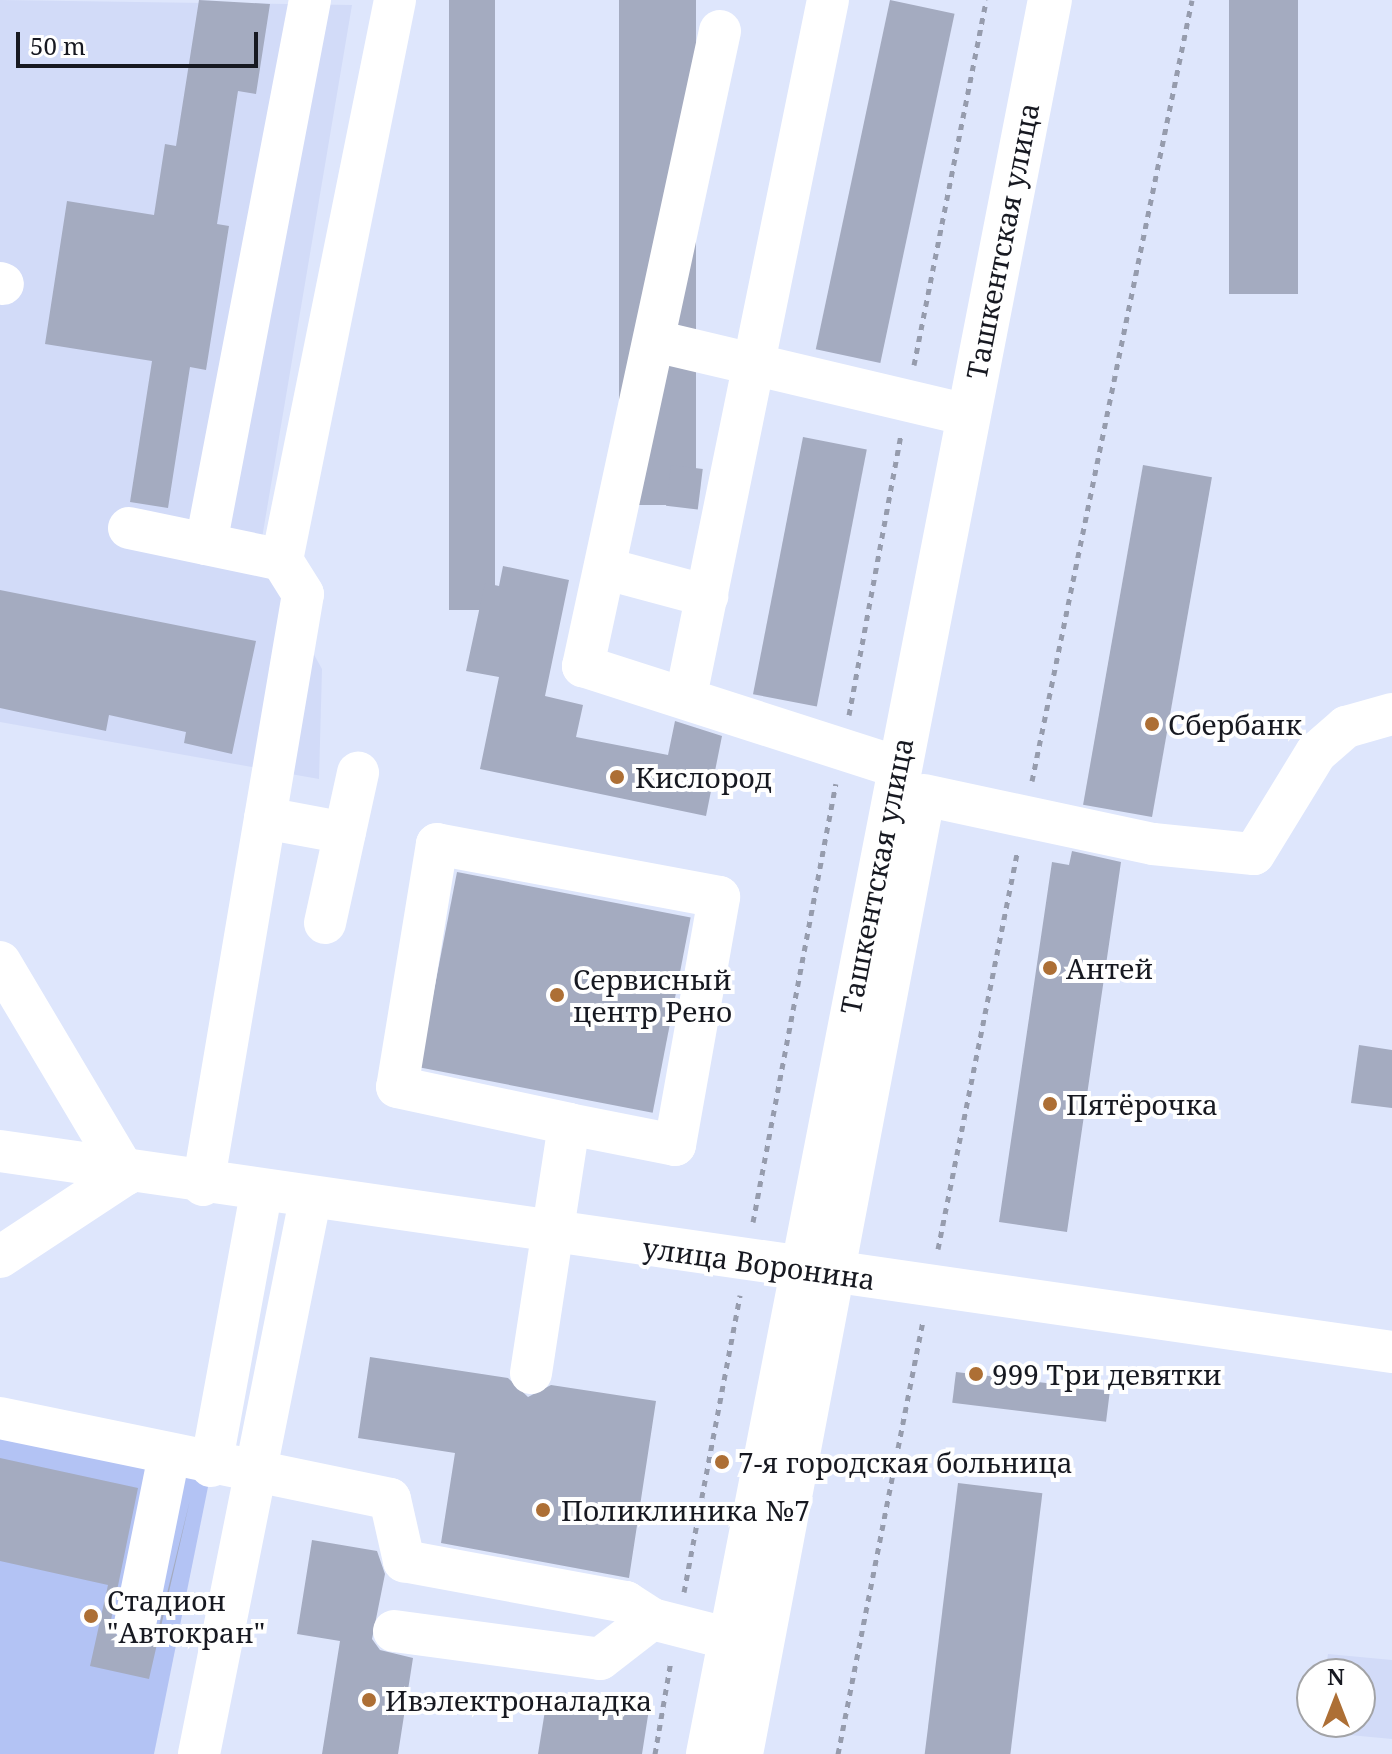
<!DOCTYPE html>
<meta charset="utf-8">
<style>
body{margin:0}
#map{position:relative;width:1392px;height:1754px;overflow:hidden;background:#dee6fc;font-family:"Noto Serif",serif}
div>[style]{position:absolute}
.built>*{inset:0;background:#d2dbf8}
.green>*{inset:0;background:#b3c3f4}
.building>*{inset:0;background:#a4abc0;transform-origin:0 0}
.path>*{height:5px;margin-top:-2.5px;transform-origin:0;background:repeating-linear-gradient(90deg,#969cad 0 6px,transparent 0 12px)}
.minor>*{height:42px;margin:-21px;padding:0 21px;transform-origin:21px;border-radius:21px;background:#fff}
.major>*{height:44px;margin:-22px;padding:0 22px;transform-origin:22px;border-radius:22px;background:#fff}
.dots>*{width:22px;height:22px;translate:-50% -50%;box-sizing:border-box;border:4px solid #fff;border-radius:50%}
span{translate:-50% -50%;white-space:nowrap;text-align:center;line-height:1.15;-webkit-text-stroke:8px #fff;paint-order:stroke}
.street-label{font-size:28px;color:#171921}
.poi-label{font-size:28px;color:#171921}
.left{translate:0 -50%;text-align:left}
.north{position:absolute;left:1296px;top:1658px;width:80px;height:80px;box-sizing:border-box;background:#fff;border:2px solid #a2a3a6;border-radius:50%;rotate:0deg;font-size:22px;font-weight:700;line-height:32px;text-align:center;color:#171921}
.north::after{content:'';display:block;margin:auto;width:28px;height:36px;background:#ad6f35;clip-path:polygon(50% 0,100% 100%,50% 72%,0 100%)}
.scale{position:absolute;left:16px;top:32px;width:242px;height:36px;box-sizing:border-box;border:4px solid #171921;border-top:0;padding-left:10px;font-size:24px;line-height:28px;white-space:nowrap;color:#171921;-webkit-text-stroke:6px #fff;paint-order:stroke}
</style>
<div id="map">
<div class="built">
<div style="clip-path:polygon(0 0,352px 5px,259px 556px,322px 669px,319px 779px,0 722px)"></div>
<div style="clip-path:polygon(1328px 1654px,1392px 1660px,1392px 1739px,1339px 1734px,1340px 1722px,1360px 1722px,1360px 1674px,1325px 1674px)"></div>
</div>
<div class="green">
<div style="clip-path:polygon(0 1436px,210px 1477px,154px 1754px,0 1754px)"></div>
</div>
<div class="building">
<div style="clip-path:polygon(199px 0,270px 4px,256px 94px,238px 91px,217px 224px,229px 226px,206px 370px,190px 367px,168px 508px,130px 502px,152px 361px,45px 344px,67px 201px,154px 215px,165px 144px,176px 146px)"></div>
<div style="left:449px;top:0;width:46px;height:610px"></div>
<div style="left:619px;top:0;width:77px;height:505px"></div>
<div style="left:890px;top:0;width:66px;height:357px;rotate:12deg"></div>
<div style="left:1229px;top:0;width:69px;height:294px"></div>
<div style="left:803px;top:437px;width:65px;height:262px;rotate:11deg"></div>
<div style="left:671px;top:465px;width:32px;height:41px;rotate:7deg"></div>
<div style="left:1143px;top:465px;width:70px;height:345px;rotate:10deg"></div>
<div style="clip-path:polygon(503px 566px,569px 580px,545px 696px,583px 705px,576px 737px,668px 755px,675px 721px,722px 736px,706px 816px,480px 769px,499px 677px,466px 671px,485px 583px,499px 586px)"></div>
<div style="clip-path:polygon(0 590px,256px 641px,232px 754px,184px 743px,186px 732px,109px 715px,106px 731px,0 708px)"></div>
<div style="clip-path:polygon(1072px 851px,1121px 862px,1067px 1232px,999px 1222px,1052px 862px,1069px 865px)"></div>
<div style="left:457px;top:872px;width:238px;height:199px;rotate:11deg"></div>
<div style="clip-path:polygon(1359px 1045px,1392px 1050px,1392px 1108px,1351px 1103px)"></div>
<div style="clip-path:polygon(370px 1357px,508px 1378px,528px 1397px,551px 1385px,656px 1401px,629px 1578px,441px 1543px,455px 1453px,358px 1438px)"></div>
<div style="left:956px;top:1372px;width:155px;height:31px;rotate:7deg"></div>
<div style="clip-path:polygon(0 1458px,138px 1488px,111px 1620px,119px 1641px,130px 1647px,143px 1646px,158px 1630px,190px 1500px,149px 1679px,90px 1666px,108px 1585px,0 1561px)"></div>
<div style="left:958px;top:1483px;width:85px;height:273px;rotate:7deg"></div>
<div style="clip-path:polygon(312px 1540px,377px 1551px,385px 1574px,372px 1639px,380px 1650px,413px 1658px,398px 1754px,322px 1754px,340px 1641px,297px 1634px)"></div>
<div style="clip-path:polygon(548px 1692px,649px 1709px,642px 1754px,538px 1754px)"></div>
</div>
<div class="path">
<div style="left:914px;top:365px;width:372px;rotate:-78.8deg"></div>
<div style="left:849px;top:715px;width:286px;rotate:-79.5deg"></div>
<div style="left:1032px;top:781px;width:797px;rotate:-78.42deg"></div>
<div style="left:753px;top:1222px;width:446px;rotate:-79.3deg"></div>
<div style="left:938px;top:1249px;width:407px;rotate:-78.7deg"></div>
<div style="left:684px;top:1592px;width:302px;rotate:-79.3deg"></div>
<div style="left:655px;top:1754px;width:95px;rotate:-80.3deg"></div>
<div style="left:838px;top:1754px;width:441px;rotate:-78.9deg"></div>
</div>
<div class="minor">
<div style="left:720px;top:31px;width:650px;rotate:102.17deg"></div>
<div style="left:583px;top:666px;width:331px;rotate:17.8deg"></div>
<div style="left:0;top:283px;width:3px;rotate:18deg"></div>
<div style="left:655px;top:341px;width:322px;rotate:13.3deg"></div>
<div style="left:129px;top:528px;width:156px;rotate:11.8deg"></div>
<div style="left:206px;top:544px;width:554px;rotate:-79.18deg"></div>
<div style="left:607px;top:569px;width:104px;rotate:15.1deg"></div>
<div style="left:686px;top:696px;width:710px;rotate:-78.47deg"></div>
<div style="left:924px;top:795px;width:234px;rotate:12.1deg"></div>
<div style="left:1153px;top:844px;width:101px;rotate:5.7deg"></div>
<div style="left:1254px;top:854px;width:119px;rotate:-58.5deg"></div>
<div style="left:1316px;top:753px;width:40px;rotate:-41deg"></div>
<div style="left:1346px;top:727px;width:48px;rotate:-15.8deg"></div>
<div style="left:265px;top:818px;width:81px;rotate:10.6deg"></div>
<div style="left:325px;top:923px;width:154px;rotate:-77.6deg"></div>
<div style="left:0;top:962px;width:247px;rotate:59.3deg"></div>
<div style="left:0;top:1151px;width:1406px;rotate:8.22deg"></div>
<div style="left:203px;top:1185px;width:599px;rotate:-80.4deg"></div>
<div style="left:303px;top:594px;width:40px;rotate:-122deg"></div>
<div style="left:282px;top:560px;width:571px;rotate:-78.59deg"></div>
<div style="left:0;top:1257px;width:151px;rotate:-33.4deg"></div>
<div style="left:531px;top:1373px;width:252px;rotate:-81.3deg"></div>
<div style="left:569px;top:1124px;width:108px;rotate:11.2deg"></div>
<div style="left:675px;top:1145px;width:252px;rotate:-79.9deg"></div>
<div style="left:719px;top:897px;width:287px;rotate:-169.4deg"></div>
<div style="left:437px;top:844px;width:246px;rotate:99.3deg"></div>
<div style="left:397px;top:1087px;width:176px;rotate:12.1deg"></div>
<div style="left:0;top:1418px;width:398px;rotate:11.7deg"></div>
<div style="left:390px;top:1499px;width:64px;rotate:77.3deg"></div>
<div style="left:404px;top:1561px;width:226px;rotate:10.5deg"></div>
<div style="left:626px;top:1602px;width:31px;rotate:33deg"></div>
<div style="left:211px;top:1466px;width:278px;rotate:-79.6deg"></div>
<div style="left:135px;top:1624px;width:171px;rotate:-78.6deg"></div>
<div style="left:394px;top:1631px;width:208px;rotate:7.7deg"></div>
<div style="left:600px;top:1659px;width:66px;rotate:-37.6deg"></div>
<div style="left:652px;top:1619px;width:81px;rotate:14.4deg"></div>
<div style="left:199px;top:1754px;width:565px;rotate:-78.67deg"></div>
</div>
<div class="major">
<div style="left:708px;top:1754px;width:1787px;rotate:-78.97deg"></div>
<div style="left:741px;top:1754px;width:958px;rotate:-79.23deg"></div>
</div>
<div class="dots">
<div style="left:1152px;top:724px;background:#ad6f35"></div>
<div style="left:617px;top:777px;background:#ad6f35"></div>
<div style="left:1050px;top:968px;background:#ad6f35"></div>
<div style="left:557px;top:995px;background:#ad6f35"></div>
<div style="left:1050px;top:1104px;background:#ad6f35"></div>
<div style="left:976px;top:1374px;background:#ad6f35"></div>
<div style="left:722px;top:1462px;background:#ad6f35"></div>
<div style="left:543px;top:1510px;background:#ad6f35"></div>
<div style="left:91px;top:1616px;background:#ad6f35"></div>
<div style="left:369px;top:1700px;background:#ad6f35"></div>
</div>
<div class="street-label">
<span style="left:1002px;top:241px;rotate:-79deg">Ташкентская улица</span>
<span style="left:876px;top:876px;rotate:-79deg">Ташкентская улица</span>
<span style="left:759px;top:1263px;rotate:8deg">улица Воронина</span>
</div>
<div class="poi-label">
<span class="left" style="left:1168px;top:724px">Сбербанк</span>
<span class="left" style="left:635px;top:777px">Кислород</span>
<span class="left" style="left:1066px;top:968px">Антей</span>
<span class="left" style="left:573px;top:995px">Сервисный<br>центр Рено</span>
<span class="left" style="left:1066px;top:1104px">Пятёрочка</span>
<span class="left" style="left:992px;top:1374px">999 Три девятки</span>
<span class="left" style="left:738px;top:1462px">7-я городская больница</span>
<span class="left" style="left:561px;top:1510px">Поликлиника №7</span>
<span class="left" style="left:107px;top:1616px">Стадион<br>"Автокран"</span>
<span class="left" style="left:385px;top:1700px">Ивэлектроналадка</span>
</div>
<div class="north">N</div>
<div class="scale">50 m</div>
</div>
